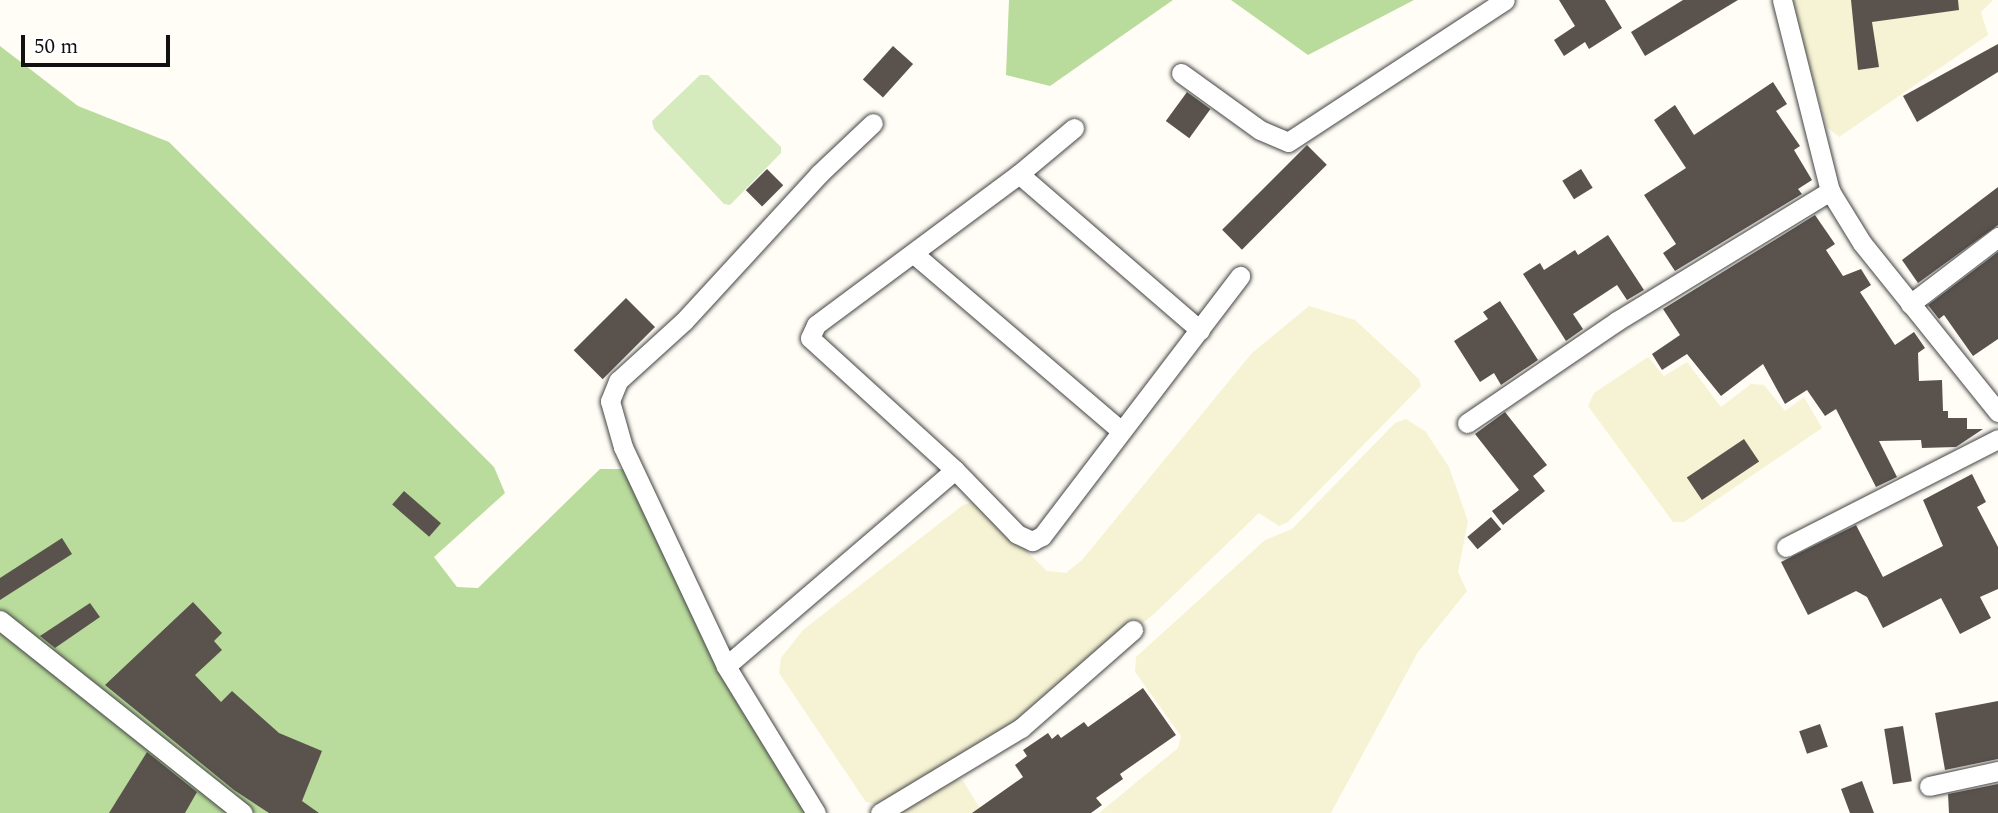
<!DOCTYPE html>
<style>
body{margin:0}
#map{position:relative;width:1998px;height:813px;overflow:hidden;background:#fffdf5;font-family:Spectral,serif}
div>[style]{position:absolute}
.farmland>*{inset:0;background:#f6f3d4}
.green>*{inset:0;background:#d5ebbd}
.forest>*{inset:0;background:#b9dc9c}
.building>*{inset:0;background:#5a524d;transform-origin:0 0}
.roads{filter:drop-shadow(0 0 2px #444) drop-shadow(0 0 2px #444)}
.minor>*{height:19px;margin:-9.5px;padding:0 9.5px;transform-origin:9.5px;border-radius:9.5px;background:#fff}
span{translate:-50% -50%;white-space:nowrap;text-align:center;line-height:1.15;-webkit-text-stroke:7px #fff;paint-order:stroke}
.scale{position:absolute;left:21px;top:35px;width:149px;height:32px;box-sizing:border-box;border:4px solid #111;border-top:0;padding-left:9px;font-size:21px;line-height:24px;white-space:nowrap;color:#111;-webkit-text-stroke:5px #fff;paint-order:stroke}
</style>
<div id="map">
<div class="farmland">
<div style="clip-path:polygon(1791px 0,1993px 0,1981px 12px,1988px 35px,1839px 137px,1827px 127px)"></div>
<div style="clip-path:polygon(1309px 306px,1355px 320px,1419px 379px,1421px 386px,1288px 522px,1279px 526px,1259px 513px,1153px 615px,980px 749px,876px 804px,866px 802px,779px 673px,781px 658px,803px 630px,963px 505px,976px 501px,1047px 571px,1066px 573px,1082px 560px,1252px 353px)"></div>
<div style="clip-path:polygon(1648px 357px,1664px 376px,1687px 362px,1721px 407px,1751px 384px,1764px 385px,1785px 411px,1804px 397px,1822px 428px,1684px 522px,1673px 522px,1588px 406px,1594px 393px)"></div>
<div style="clip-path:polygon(1406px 419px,1425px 431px,1449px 467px,1468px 521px,1458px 572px,1467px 591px,1418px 652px,1331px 813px,1099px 813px,1178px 748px,1181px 736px,1135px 672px,1136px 657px,1265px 540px,1292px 529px,1395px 423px)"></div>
<div style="clip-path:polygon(954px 779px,963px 781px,983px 813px,893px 813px)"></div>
</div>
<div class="green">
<div style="clip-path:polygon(700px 75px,708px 75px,781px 147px,781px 153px,730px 205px,724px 204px,654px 129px,652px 121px)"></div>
</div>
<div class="forest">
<div style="clip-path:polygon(1009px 0,1173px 0,1050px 86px,1006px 75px)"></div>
<div style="clip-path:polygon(1231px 0,1414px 0,1308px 55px)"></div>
<div style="clip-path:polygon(0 46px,78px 106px,169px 142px,494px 467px,505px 493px,434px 557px,457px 587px,478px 588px,600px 469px,623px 469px,810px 813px,0 813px)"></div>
</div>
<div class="building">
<div style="clip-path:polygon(1559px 0,1605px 0,1622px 28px,1589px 49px,1585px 42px,1564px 56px,1554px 40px,1575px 26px)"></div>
<div style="clip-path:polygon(1683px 0,1738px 0,1645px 56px,1631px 32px)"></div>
<div style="clip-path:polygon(1851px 0,1958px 0,1959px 10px,1872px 22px,1879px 67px,1858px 70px)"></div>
<div style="clip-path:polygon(1998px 44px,1998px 72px,1917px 122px,1903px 96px)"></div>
<div style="left:893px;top:46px;width:27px;height:45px;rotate:42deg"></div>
<div style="clip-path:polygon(1773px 82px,1787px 104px,1776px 111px,1800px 146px,1794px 150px,1812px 180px,1798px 189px,1802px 194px,1675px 271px,1663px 253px,1676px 244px,1644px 195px,1686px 168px,1654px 120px,1675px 105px,1694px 135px)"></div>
<div style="left:1187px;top:92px;width:29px;height:36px;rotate:36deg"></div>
<div style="left:1307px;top:145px;width:28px;height:120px;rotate:45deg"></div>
<div style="left:767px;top:169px;width:23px;height:30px;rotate:45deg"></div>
<div style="left:1581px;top:169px;width:22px;height:22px;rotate:58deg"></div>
<div style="clip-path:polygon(1998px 187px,1998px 225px,1918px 283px,1902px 260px)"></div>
<div style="clip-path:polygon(1815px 215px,1835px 244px,1826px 250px,1843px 276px,1861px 269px,1871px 285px,1860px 292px,1895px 345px,1914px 332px,1925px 348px,1918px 353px,1919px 381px,1942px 380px,1943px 411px,1948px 411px,1948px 418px,1967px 418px,1967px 429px,1983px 429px,1956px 447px,1922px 448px,1921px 440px,1879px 441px,1897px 477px,1876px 487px,1836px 409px,1825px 416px,1807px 390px,1785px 404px,1763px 364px,1721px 396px,1687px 354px,1662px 370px,1652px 354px,1680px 335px,1663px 309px)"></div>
<div style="clip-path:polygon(1608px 235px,1644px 290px,1627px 300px,1617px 285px,1573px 314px,1583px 329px,1566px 341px,1523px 274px,1540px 263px,1544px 270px,1575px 250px,1578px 255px)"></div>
<div style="clip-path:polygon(1998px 252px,1998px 339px,1973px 356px,1944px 315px,1939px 319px,1928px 305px)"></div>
<div style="left:626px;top:298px;width:41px;height:74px;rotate:45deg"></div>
<div style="clip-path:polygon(1500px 301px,1538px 360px,1501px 385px,1494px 373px,1480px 382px,1454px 341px,1488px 319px,1483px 312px)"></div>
<div style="clip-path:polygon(1505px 412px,1547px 465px,1533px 476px,1545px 491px,1503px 525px,1492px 511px,1519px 490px,1475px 434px)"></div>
<div style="left:1744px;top:439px;width:27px;height:69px;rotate:56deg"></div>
<div style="clip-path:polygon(1972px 474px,1986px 502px,1977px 507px,1998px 547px,1998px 589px,1980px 597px,1991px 618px,1960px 634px,1941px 598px,1883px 628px,1867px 597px,1856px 591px,1808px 615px,1781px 562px,1856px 525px,1883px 577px,1943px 546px,1923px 500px)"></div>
<div style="left:404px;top:491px;width:49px;height:18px;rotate:41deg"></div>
<div style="left:1491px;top:517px;width:16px;height:31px;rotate:50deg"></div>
<div style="clip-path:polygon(62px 538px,72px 554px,0 600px,0 578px)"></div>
<div style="clip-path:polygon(193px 602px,222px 633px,214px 641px,222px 650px,195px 675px,221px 702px,232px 691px,279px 733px,322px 751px,302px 801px,319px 813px,269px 813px,234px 790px,105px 685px)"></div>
<div style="clip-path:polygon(90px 603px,100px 617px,55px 648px,40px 636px)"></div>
<div style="clip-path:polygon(1143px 688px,1176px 735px,1120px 774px,1123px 779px,1096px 798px,1102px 805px,1091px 813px,972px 813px,1023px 777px,1015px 765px,1027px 756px,1023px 750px,1048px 733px,1052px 739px,1058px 734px,1061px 738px,1084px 722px,1088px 727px)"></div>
<div style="clip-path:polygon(1998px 701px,1998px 759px,1945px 770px,1935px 713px)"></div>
<div style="left:1820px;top:724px;width:24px;height:22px;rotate:71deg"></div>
<div style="left:1903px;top:726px;width:56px;height:19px;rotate:81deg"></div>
<div style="clip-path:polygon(147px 752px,197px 792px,185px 813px,109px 813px)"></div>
<div style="clip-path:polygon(1862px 781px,1874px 813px,1850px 813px,1841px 789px)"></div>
<div style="clip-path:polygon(1998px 784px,1998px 813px,1949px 813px,1948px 794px)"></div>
</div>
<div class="roads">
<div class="minor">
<div style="left:1782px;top:0;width:197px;rotate:75.9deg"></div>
<div style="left:1830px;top:191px;width:61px;rotate:58.4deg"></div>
<div style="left:1862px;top:243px;width:217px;rotate:51.2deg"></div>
<div style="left:1181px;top:73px;width:97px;rotate:35.8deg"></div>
<div style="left:1260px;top:130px;width:30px;rotate:23deg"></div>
<div style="left:1288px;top:142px;width:259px;rotate:-33.2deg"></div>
<div style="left:1074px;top:128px;width:72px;rotate:140.1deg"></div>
<div style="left:1019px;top:174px;width:253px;rotate:143.4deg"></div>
<div style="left:816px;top:325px;width:14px;rotate:115deg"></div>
<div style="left:810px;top:338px;width:196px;rotate:42.3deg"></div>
<div style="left:955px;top:470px;width:89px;rotate:45.9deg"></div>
<div style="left:1017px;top:534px;width:17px;rotate:25deg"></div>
<div style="left:1032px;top:541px;width:11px;rotate:-27deg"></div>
<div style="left:1042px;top:536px;width:327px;rotate:-52.7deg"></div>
<div style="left:1019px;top:174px;width:239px;rotate:40.8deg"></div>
<div style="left:914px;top:254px;width:271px;rotate:40.5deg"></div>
<div style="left:1910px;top:304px;width:111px;rotate:-37.3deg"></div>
<div style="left:1467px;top:423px;width:181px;rotate:-34.2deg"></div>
<div style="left:1617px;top:321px;width:250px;rotate:-31.4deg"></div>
<div style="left:1786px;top:547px;width:238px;rotate:-27deg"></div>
<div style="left:0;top:620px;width:310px;rotate:38.5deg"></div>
<div style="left:726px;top:666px;width:301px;rotate:-40.6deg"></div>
<div style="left:1929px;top:786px;width:71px;rotate:-12.3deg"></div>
<div style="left:816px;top:813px;width:172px;rotate:-121.5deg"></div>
<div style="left:726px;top:666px;width:242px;rotate:-115.2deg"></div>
<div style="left:623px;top:447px;width:48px;rotate:-105.8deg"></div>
<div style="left:610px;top:401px;width:22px;rotate:-68deg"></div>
<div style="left:618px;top:381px;width:89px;rotate:-42.3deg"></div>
<div style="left:684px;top:321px;width:200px;rotate:-47.4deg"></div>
<div style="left:819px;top:174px;width:74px;rotate:-43.4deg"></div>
<div style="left:880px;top:813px;width:165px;rotate:-31.1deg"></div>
<div style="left:1021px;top:728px;width:149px;rotate:-41.2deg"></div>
</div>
</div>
<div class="scale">50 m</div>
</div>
